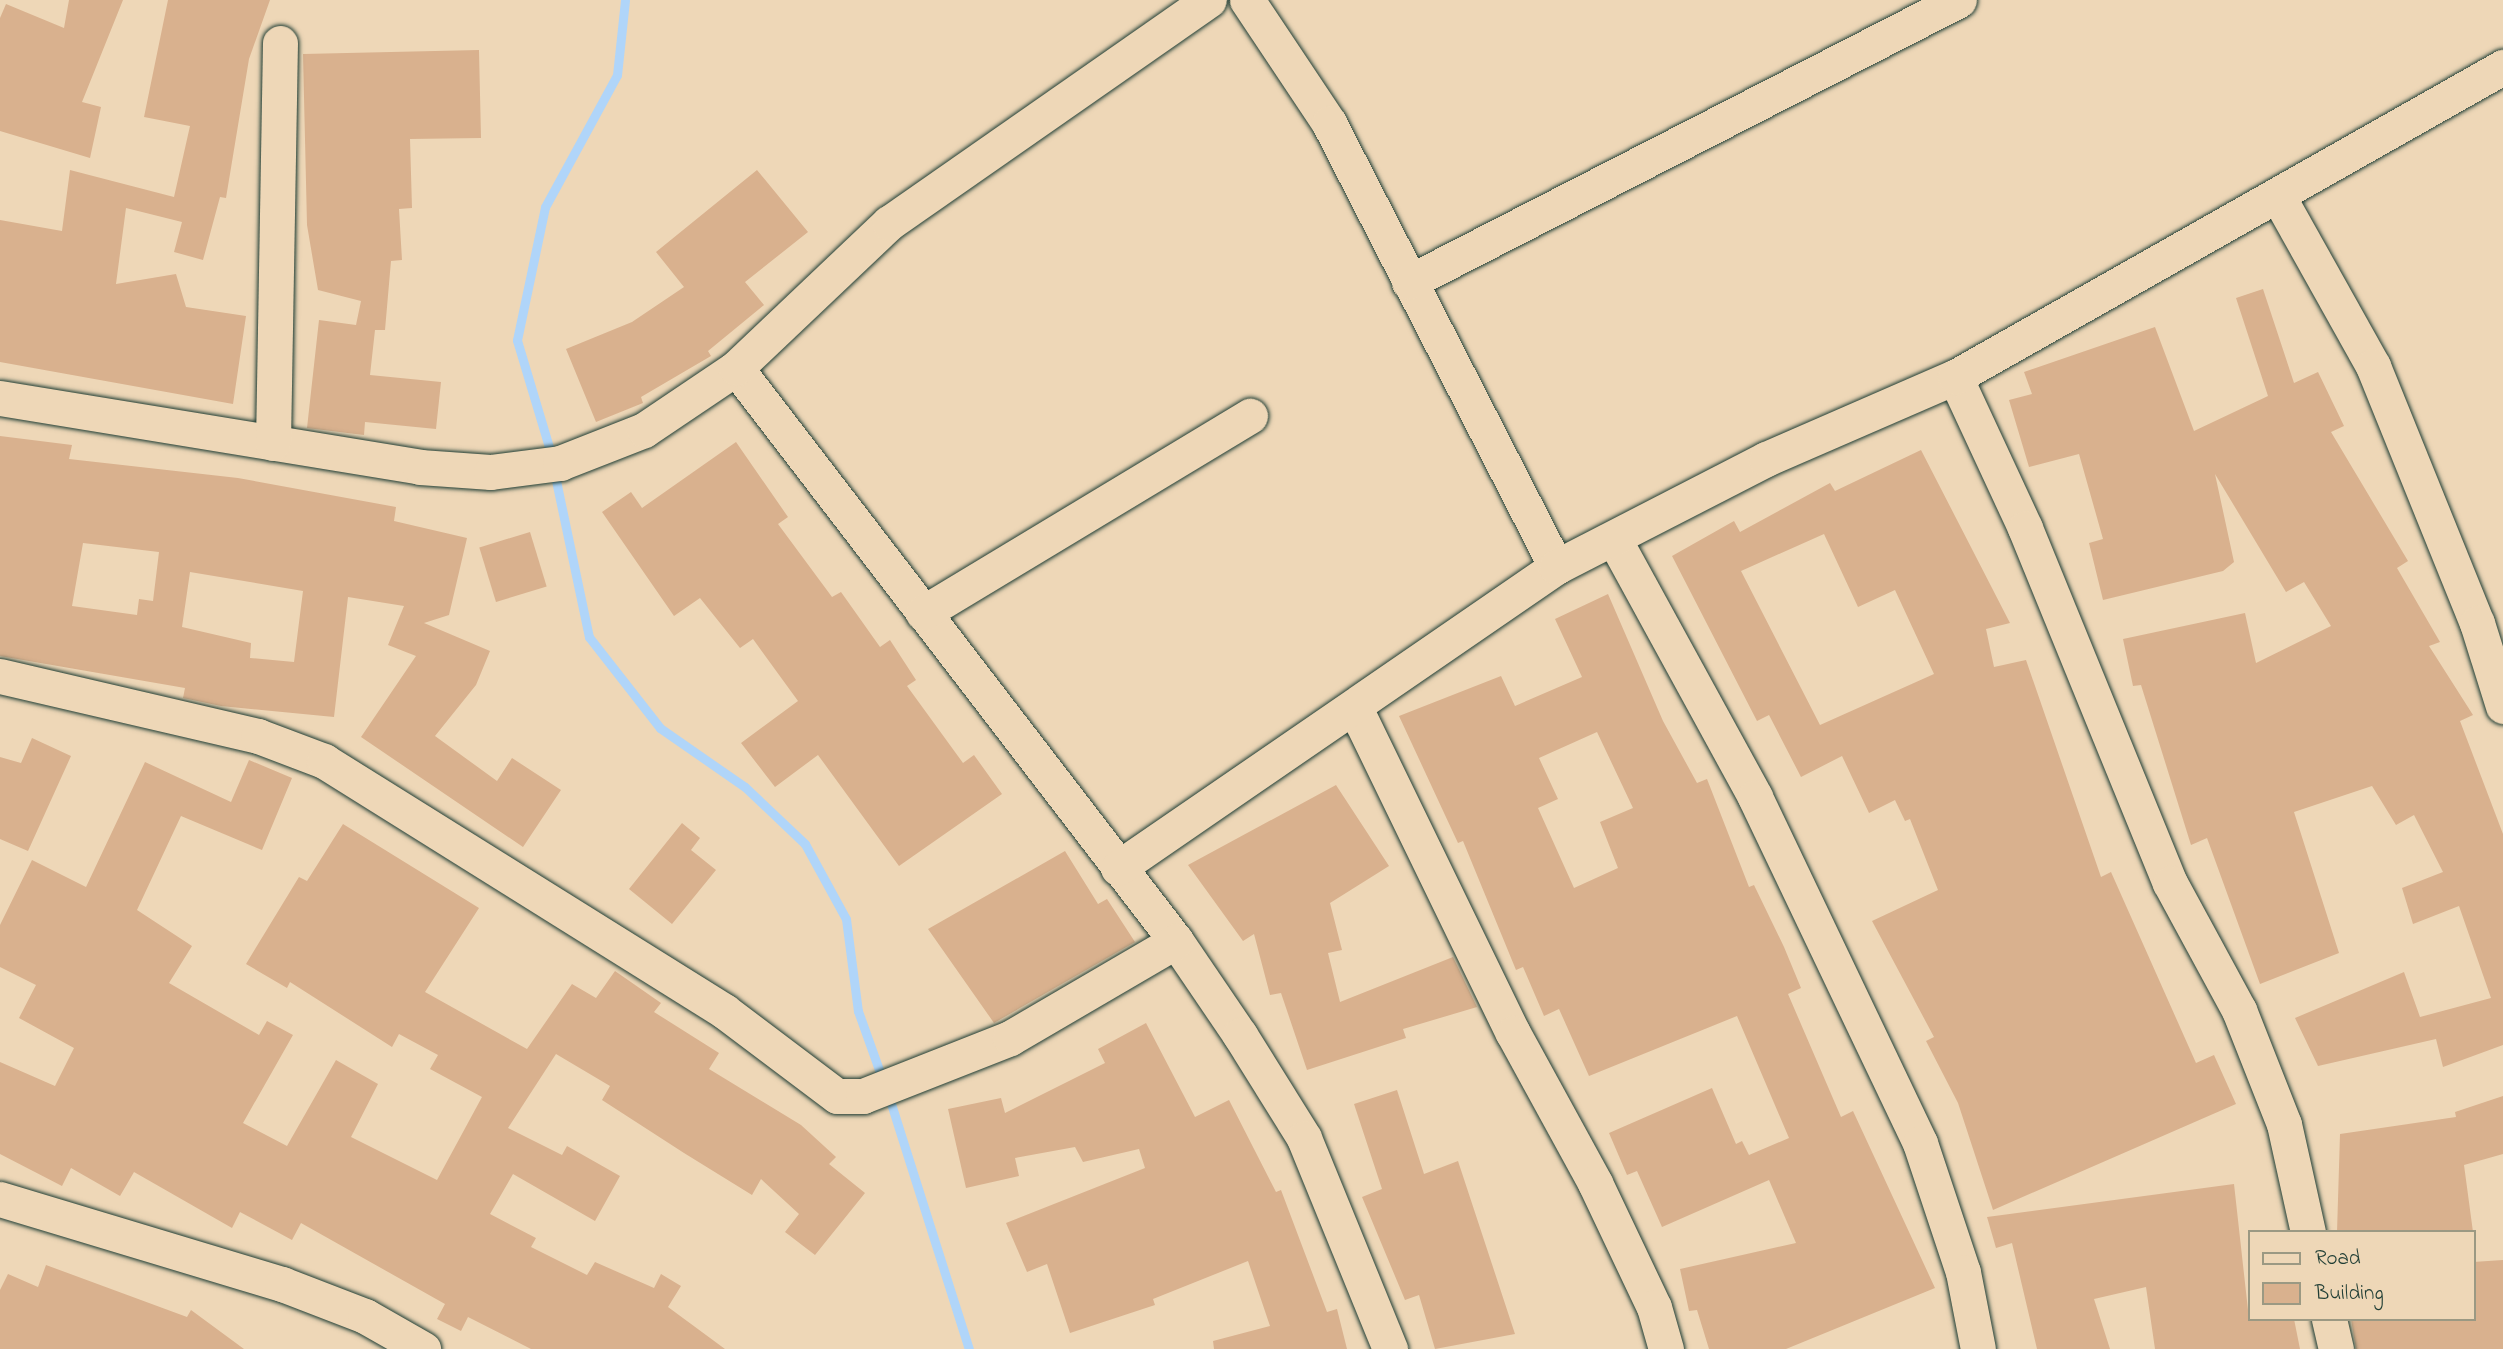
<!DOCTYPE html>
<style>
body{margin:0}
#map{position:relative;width:2503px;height:1349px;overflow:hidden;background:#eed7b7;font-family:"Indie Flower",sans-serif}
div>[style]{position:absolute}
.stream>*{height:9px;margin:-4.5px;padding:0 4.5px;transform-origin:4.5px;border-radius:4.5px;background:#b0d5f9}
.building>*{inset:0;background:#d9b18e;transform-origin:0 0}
.roads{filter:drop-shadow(0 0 2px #1f3d34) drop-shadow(0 0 2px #1f3d34)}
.minor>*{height:35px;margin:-17.5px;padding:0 17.5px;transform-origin:17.5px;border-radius:17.5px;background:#eed7b7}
span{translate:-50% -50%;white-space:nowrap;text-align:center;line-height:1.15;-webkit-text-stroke:5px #eed7b7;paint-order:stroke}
.legend{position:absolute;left:2248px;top:1230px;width:228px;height:91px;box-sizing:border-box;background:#eed7b7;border:2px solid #9b9983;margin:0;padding:9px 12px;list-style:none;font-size:21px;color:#1f3d34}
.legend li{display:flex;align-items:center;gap:14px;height:35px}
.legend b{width:35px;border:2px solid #9b9983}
</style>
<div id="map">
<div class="stream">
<div style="left:552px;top:457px;width:122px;rotate:-106.7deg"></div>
<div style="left:517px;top:340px;width:136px;rotate:-78.1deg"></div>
<div style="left:545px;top:207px;width:150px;rotate:-61.4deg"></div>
<div style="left:617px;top:75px;width:75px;rotate:-83.9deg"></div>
<div style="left:554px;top:471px;width:170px;rotate:78.1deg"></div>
<div style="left:589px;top:637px;width:115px;rotate:52deg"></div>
<div style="left:660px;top:728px;width:103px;rotate:34.8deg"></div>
<div style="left:745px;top:787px;width:83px;rotate:43.5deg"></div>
<div style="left:805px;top:844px;width:85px;rotate:61.3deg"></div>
<div style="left:846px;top:919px;width:93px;rotate:82.6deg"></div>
<div style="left:858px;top:1011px;width:74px;rotate:70.3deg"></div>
<div style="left:888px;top:1094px;width:268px;rotate:72.4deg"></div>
</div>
<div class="building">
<div style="clip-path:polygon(69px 0,123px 0,82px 102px,101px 107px,90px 158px,0 131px,0 18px,6px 4px,64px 28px)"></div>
<div style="clip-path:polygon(168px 0,270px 0,249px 59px,226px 198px,220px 197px,203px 260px,174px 252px,182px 222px,126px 208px,116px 284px,176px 274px,186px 307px,246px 316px,233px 404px,0 362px,0 220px,62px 231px,70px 170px,174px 197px,190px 126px,144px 117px)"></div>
<div style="clip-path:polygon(479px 50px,481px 138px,410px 139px,412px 208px,399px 209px,402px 260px,391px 261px,385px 330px,375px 330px,370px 375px,441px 382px,436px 429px,365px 422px,364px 435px,307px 428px,319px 320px,356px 325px,361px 301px,318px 290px,307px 225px,303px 54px)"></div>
<div style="clip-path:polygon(757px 170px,808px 232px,745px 282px,764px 305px,708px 351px,711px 356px,641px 397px,643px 403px,596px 422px,566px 349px,632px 322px,684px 287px,656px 252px)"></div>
<div style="clip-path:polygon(2263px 289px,2294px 383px,2318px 372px,2344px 426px,2331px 432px,2408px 561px,2397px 568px,2440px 642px,2429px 646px,2473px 715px,2460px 721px,2503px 834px,2503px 1045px,2443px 1067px,2436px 1039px,2318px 1066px,2295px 1018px,2404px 972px,2420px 1017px,2491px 998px,2459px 906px,2413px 924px,2402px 888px,2443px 872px,2414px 815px,2396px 825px,2372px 786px,2294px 812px,2339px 953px,2260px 984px,2207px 838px,2191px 845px,2141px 685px,2133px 686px,2123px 639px,2245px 613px,2256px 663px,2331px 626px,2304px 582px,2286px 592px,2215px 474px,2234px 562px,2223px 571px,2103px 600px,2089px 543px,2103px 539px,2079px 454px,2029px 467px,2009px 400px,2032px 394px,2024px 372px,2155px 327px,2194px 431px,2268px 396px,2236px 298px)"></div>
<div style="clip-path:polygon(evenodd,0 436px,72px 445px,69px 459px,238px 478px,396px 507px,394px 521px,467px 538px,449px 615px,424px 623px,490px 651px,476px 685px,435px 736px,497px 781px,512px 758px,561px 790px,523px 847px,361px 737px,416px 656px,388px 645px,404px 606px,348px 597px,334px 717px,221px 706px,183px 698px,185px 688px,0 656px,0 436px,83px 543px,159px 552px,153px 601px,139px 599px,137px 615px,72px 606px,83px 543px,0 436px,190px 572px,303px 591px,294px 662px,250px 658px,251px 643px,182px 627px,190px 572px)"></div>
<div style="clip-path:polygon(736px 442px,788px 517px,778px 524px,832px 597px,841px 592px,880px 647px,890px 640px,916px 680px,907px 686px,963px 763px,974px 755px,1002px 794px,899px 866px,818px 755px,775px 787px,741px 743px,798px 701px,753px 639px,740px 648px,700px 598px,674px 616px,602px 512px,631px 492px,642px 508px)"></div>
<div style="clip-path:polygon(evenodd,1921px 450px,2010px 623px,1986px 629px,1994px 667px,2026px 660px,2101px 877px,2111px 872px,2196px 1063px,2214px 1055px,2236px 1104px,1993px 1210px,1958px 1103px,1926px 1041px,1934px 1037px,1872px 921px,1938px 890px,1910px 819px,1905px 821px,1895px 800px,1869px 813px,1842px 756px,1801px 777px,1769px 715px,1757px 721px,1672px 556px,1734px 521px,1740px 532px,1830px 483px,1835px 491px,1921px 450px,1824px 534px,1858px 607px,1895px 590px,1934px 674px,1820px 725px,1741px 571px,1824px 534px)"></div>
<div style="left:530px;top:532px;width:57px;height:53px;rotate:73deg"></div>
<div style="clip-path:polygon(evenodd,1608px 594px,1663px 721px,1697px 783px,1707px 779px,1749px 887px,1754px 885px,1784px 947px,1801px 988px,1788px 994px,1841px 1117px,1853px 1111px,1935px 1288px,1786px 1349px,1709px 1349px,1697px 1310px,1689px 1311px,1680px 1269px,1796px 1243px,1769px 1180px,1662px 1227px,1637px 1171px,1627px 1175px,1609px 1133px,1712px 1088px,1736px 1144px,1742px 1141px,1749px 1155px,1789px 1138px,1737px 1016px,1589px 1076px,1559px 1009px,1544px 1016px,1523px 967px,1516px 970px,1463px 841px,1458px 843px,1399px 716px,1501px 676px,1515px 706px,1582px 677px,1555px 619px,1608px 594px,1597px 732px,1633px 808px,1600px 822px,1618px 868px,1574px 888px,1538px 808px,1558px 799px,1539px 758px,1597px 732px)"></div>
<div style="clip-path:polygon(32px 738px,71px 756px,28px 851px,0 839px,0 757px,21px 763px)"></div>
<div style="clip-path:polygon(249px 760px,292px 778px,262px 850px,181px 816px,137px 910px,192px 946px,169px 983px,259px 1035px,267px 1021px,293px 1035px,243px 1123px,287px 1146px,336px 1060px,378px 1084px,351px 1137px,437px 1180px,482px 1097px,430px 1069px,438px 1055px,399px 1034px,392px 1047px,290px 982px,287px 988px,246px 964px,299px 877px,307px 881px,343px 824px,479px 908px,425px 992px,527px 1049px,572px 984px,596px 998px,615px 971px,661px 1003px,654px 1012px,719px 1053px,709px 1069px,801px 1125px,836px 1157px,829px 1164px,865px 1193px,815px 1255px,785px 1232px,799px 1214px,761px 1179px,752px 1195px,684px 1153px,602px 1100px,610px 1086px,556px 1054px,508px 1128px,562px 1155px,567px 1146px,620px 1176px,595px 1221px,513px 1174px,490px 1214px,536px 1238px,531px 1247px,587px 1275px,595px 1262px,654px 1288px,661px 1274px,681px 1286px,668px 1307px,725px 1349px,531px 1349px,468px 1317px,461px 1331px,437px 1319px,445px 1304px,301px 1223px,292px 1240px,240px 1212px,232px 1228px,134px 1172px,120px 1196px,71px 1168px,62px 1186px,0 1154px,0 1062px,55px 1086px,74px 1048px,19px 1018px,36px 985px,0 967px,0 925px,32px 860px,86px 887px,145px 762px,231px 802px)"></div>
<div style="clip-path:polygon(1336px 785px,1389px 866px,1330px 903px,1342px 950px,1328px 953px,1340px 1002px,1453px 957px,1477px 1007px,1403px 1029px,1406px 1038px,1307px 1070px,1281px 993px,1270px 995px,1254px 934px,1243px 941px,1188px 865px)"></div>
<div style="clip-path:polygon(682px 823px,700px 838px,691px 850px,716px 870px,672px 924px,629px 889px)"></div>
<div style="clip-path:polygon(1065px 851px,1098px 904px,1107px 899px,1135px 942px,994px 1023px,928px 929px)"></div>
<div style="clip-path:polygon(1146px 1023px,1195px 1117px,1229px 1100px,1276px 1192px,1281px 1190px,1327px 1312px,1337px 1309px,1347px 1349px,1214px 1349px,1213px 1341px,1270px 1326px,1248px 1261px,1153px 1299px,1155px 1305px,1070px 1333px,1047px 1264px,1027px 1272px,1006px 1223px,1145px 1168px,1139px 1149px,1083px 1162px,1075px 1147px,1015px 1158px,1019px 1176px,966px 1188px,948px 1109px,1001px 1098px,1005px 1113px,1105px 1063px,1098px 1049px)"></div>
<div style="clip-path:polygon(1397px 1090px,1424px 1174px,1458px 1161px,1515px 1334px,1435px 1349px,1419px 1295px,1405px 1300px,1362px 1197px,1382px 1189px,1354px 1104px)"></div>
<div style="clip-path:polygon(2503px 1096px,2503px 1154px,2464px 1165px,2473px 1232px,2337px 1232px,2340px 1134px,2456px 1117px,2455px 1112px)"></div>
<div style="clip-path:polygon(2234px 1184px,2249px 1319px,2294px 1319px,2300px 1349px,2155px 1349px,2146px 1287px,2094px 1299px,2110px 1349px,2037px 1349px,2012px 1243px,1996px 1248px,1987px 1217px)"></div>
<div style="clip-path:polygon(2503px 1260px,2503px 1349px,2356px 1349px,2351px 1319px,2473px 1319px,2473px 1262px)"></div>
<div style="clip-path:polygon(46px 1265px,187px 1317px,191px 1310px,244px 1349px,0 1349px,0 1290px,8px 1274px,38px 1287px)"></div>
</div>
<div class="roads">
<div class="minor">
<div style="left:1247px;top:0;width:148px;rotate:56.3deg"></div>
<div style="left:1329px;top:123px;width:499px;rotate:62.9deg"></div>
<div style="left:2278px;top:196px;width:195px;rotate:60.8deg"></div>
<div style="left:2373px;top:366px;width:277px;rotate:68deg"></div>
<div style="left:2477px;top:623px;width:87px;rotate:72.6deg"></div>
<div style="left:1409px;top:282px;width:618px;rotate:-27.15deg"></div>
<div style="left:736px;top:368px;width:722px;rotate:52.48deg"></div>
<div style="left:1176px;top:941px;width:114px;rotate:55.8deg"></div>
<div style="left:1240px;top:1035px;width:121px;rotate:58.1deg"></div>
<div style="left:1304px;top:1138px;width:228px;rotate:67.8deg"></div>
<div style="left:1955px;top:377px;width:166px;rotate:65.1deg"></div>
<div style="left:2025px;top:528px;width:383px;rotate:67.8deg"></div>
<div style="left:2170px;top:883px;width:145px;rotate:61.5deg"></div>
<div style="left:2239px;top:1010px;width:123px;rotate:68.5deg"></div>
<div style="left:2284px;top:1124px;width:111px;rotate:77.5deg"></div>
<div style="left:0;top:398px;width:426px;rotate:9.3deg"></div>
<div style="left:420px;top:467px;width:71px;rotate:4deg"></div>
<div style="left:491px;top:472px;width:70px;rotate:-7.4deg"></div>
<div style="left:560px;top:463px;width:90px;rotate:-21.4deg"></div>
<div style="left:644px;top:430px;width:111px;rotate:-34deg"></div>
<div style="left:736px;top:368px;width:211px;rotate:-43.5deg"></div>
<div style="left:889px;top:223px;width:390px;rotate:-34.9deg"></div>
<div style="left:273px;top:443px;width:400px;rotate:-89deg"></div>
<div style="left:1614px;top:539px;width:294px;rotate:61.3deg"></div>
<div style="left:1755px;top:797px;width:383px;rotate:64.5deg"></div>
<div style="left:1920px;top:1143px;width:136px;rotate:71.6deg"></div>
<div style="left:1963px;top:1272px;width:78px;rotate:79deg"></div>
<div style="left:923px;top:613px;width:382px;rotate:-31.1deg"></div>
<div style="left:0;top:676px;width:265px;rotate:13.1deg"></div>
<div style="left:258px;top:736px;width:71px;rotate:20.7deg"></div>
<div style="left:324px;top:761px;width:472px;rotate:32deg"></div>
<div style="left:724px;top:1011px;width:141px;rotate:37deg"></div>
<div style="left:837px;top:1096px;width:26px"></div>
<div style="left:863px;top:1096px;width:158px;rotate:-21.5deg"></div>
<div style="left:1010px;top:1038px;width:192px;rotate:-30.3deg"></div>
<div style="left:1355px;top:708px;width:361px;rotate:64.1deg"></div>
<div style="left:1513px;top:1033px;width:171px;rotate:61.3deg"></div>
<div style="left:1595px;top:1183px;width:137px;rotate:64.6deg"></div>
<div style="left:1654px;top:1307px;width:44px;rotate:74.1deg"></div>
<div style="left:1118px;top:868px;width:531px;rotate:-34.5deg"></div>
<div style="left:1556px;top:567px;width:236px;rotate:-27.2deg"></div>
<div style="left:1766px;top:459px;width:206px;rotate:-23.5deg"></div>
<div style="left:1955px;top:377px;width:630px;rotate:-29.5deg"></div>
<div style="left:0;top:1199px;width:295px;rotate:16.8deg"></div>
<div style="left:282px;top:1284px;width:89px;rotate:21.1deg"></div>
<div style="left:365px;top:1316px;width:67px;rotate:29.6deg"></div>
<div style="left:2329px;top:1319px;width:31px;rotate:77deg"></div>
</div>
</div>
<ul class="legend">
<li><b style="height:9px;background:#eed7b7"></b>Road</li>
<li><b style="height:19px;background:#d9b18e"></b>Building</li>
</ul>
</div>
